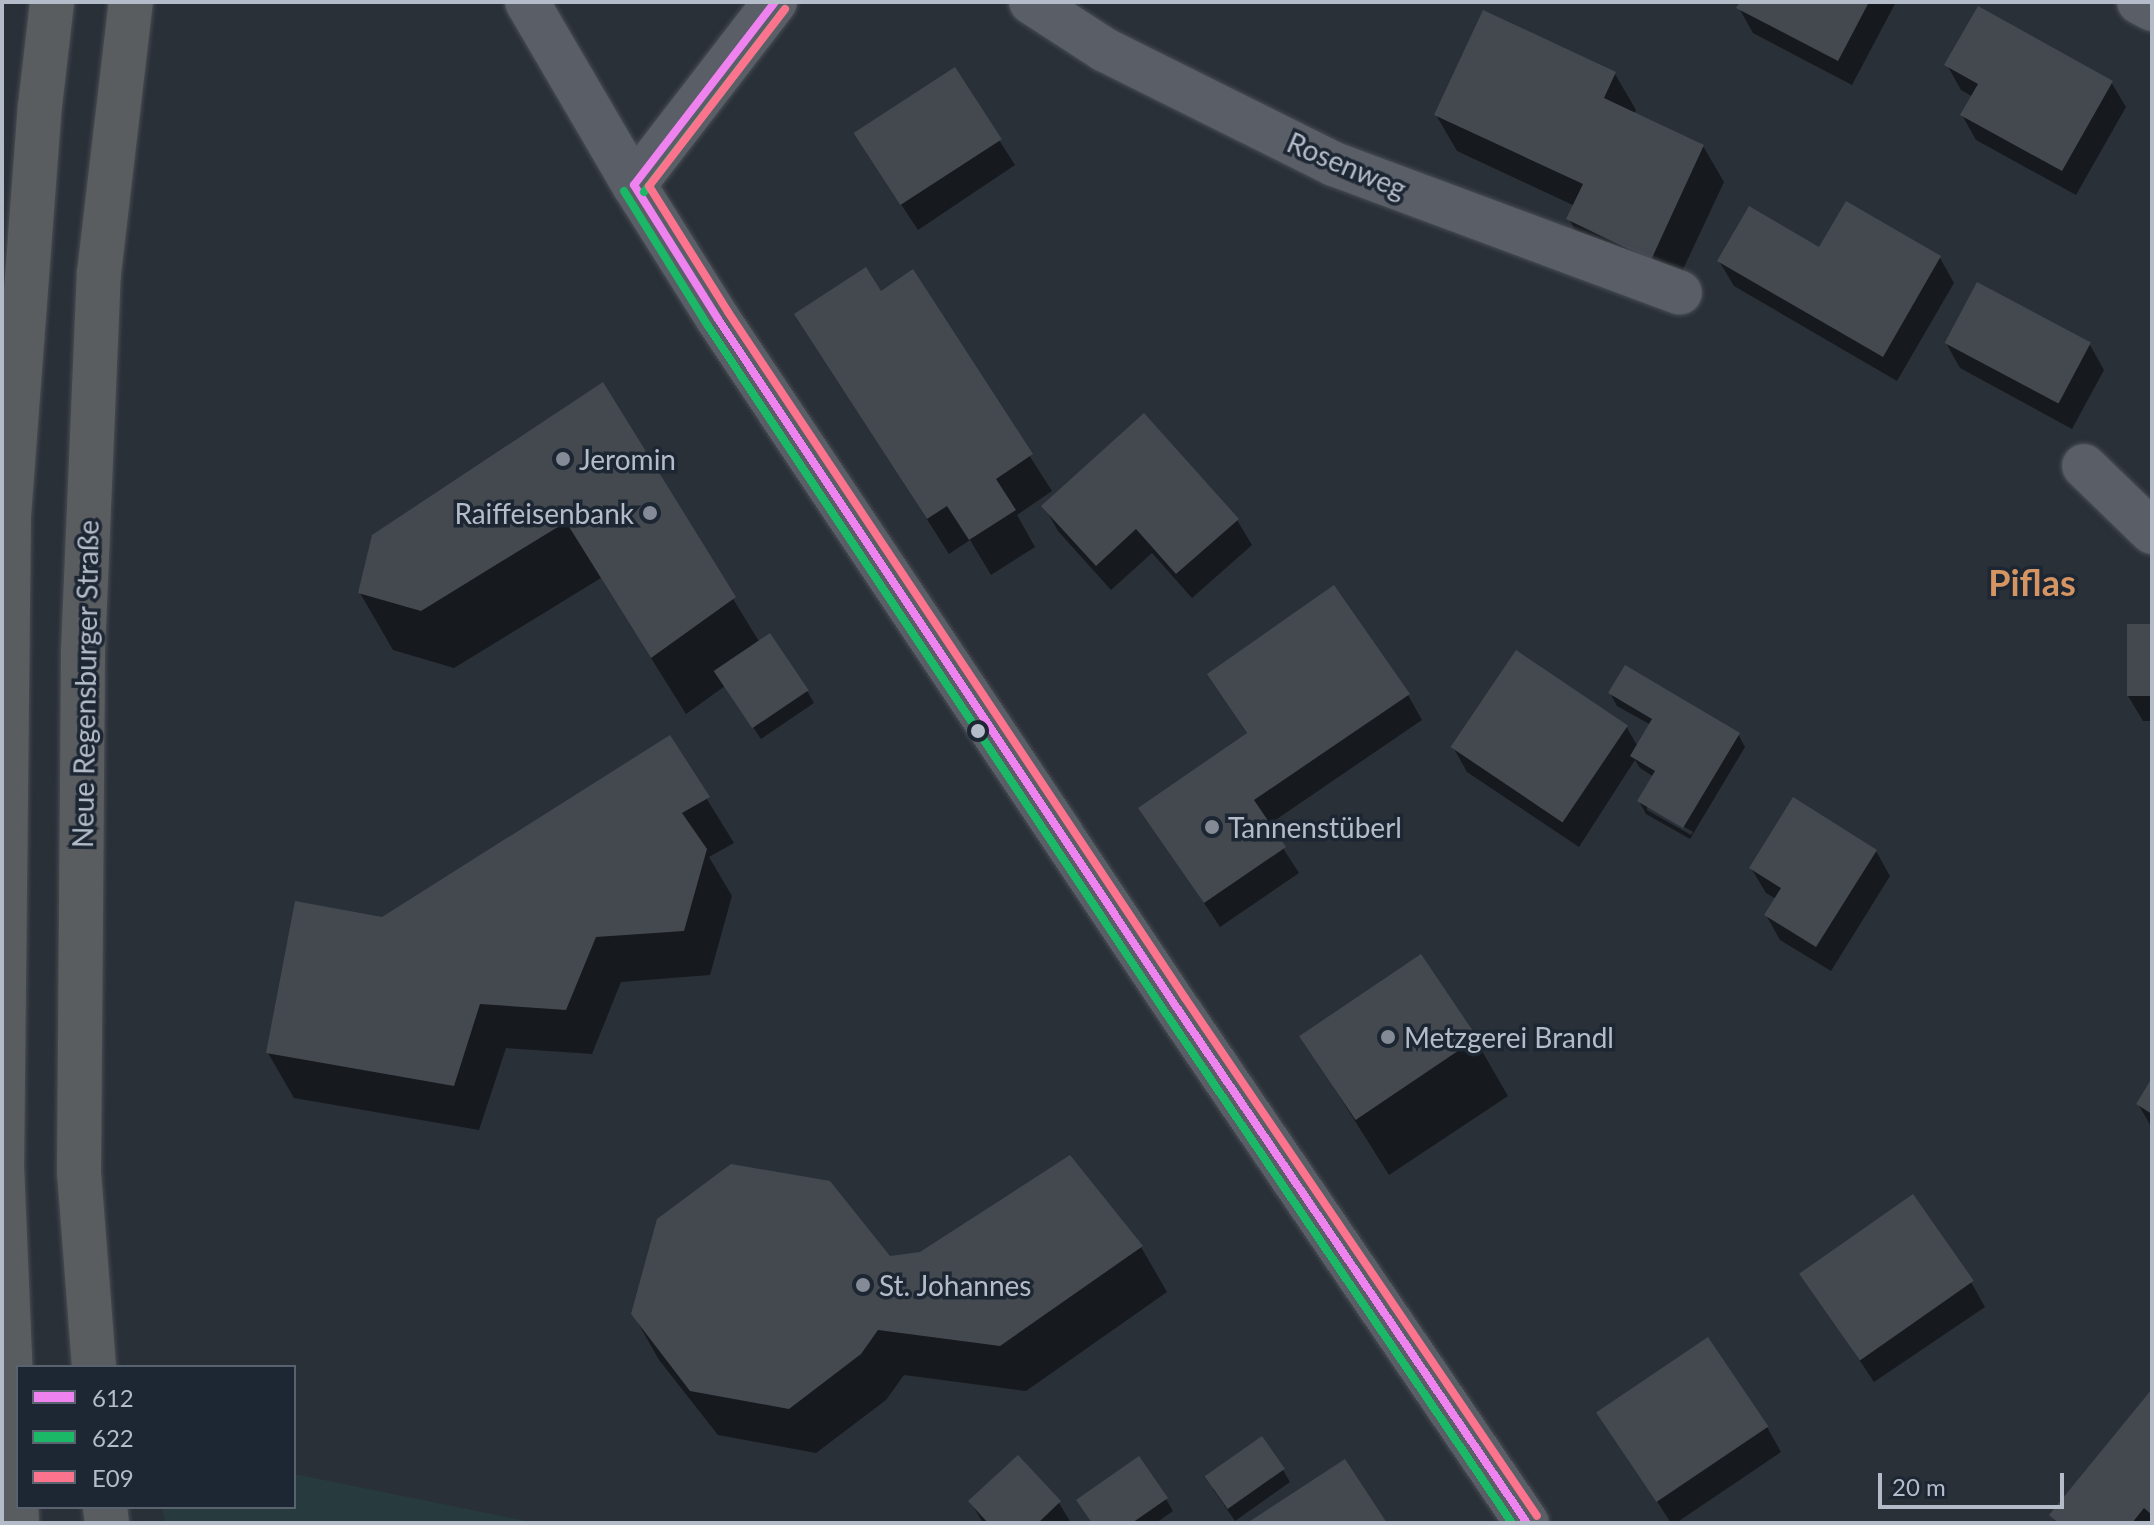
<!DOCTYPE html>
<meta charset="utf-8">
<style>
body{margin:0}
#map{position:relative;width:2154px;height:1525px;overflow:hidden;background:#2a3038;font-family:Lato,sans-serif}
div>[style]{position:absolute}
.green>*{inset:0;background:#273a3e}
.shadow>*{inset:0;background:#0007}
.building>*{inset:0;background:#444950;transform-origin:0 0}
.roads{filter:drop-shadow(0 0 2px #484c53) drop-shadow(0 0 2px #484c53)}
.minor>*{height:44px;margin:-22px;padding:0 22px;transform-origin:22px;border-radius:22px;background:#5a5e66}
.highway>*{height:44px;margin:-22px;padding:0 22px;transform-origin:22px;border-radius:22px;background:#5a5d60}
.bus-1>*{height:8px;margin:-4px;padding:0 4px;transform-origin:4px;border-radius:4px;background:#ee82ee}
.bus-2>*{height:8px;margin:-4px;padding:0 4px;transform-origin:4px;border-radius:4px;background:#1ab867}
.bus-3>*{height:8px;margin:-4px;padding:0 4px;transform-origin:4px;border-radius:4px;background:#fc738d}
.dots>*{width:22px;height:22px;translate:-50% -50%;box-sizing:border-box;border:4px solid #1d2633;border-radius:50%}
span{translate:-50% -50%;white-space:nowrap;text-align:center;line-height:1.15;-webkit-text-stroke:7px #1d2633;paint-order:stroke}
.street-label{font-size:28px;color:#b4bcc9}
.poi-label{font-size:28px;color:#b4bcc9}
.left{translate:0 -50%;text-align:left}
.right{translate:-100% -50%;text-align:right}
.district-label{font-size:36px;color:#d59563;font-weight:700}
.frame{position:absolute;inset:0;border:4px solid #b4bcc9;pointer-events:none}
.legend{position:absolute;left:16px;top:1365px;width:280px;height:144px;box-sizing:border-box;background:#1d2633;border:2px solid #59626f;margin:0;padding:10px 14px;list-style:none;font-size:24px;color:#b4bcc9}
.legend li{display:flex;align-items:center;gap:16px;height:40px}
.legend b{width:40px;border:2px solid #59626f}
.scale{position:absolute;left:1878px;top:1473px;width:186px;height:36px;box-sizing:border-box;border:4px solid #b4bcc9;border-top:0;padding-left:10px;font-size:24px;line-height:28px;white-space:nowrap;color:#b4bcc9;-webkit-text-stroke:6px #1d2633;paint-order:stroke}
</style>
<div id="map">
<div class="green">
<div style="clip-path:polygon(294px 1474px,536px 1523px,165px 1523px,162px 1507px,294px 1507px)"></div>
</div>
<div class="shadow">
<div style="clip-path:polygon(1742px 2px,1896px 2px,1852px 85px,1753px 33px,1739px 8px)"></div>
<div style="clip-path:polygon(1947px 65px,2111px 82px,2126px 107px,2076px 195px,1976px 140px,1962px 115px,1973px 97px,1961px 90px)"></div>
<div style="clip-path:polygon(954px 70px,1015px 165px,918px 230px,871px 159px)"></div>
<div style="clip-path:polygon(1615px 74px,1636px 110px,1634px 114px,1703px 146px,1724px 182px,1671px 295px,1589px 256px,1569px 219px,1575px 206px,1457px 151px,1436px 115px)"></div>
<div style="clip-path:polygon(1820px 249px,1940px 258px,1954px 283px,1897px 381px,1734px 286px,1719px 261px)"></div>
<div style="clip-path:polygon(912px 272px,1052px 491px,1017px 515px,1035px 547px,991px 575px,970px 540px,949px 554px,797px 315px,880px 293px)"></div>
<div style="clip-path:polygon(1946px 343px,2090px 345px,2104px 370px,2072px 429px,1960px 368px)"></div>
<div style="clip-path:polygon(602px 385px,760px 643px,807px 691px,814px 703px,761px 739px,725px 686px,686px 714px,601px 578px,454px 668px,393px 650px,360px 593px)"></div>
<div style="clip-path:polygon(1044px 506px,1237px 520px,1252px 545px,1192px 598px,1152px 553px,1111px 590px,1058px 531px)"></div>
<div style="clip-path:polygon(2152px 626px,2152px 721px,2143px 721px,2128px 696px)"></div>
<div style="clip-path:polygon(1209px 675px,1408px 695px,1422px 720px,1268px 825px,1299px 873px,1220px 927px,1141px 808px,1248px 735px)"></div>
<div style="clip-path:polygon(evenodd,1610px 693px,1738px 734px,1745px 747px,1690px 839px,1646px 814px,1639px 801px,1654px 777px,1640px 768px,1635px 760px,1579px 847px,1467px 772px,1453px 747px,1626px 726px,1638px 747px,1651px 725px,1617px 706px,1610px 693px,1647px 805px,1693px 832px,1691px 835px,1647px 810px,1647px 805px)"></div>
<div style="clip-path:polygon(669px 738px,734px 843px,709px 857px,732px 896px,710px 975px,621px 982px,592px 1054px,506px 1048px,479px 1130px,294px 1098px,268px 1053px,382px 919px)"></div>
<div style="clip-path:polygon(1876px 851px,1890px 876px,1831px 971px,1780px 940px,1766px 915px,1776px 899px,1766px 893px,1751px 868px)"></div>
<div style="clip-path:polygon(1302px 1037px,1475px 1039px,1508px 1096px,1389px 1175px)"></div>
<div style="clip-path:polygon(2152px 1082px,2152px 1128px,2138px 1104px)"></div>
<div style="clip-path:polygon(1070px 1158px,1141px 1247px,1167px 1292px,1026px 1391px,904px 1375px,886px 1400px,816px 1453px,718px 1435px,659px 1360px,633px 1314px,921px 1253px)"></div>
<div style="clip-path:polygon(1802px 1273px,1971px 1282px,1985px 1307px,1874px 1382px)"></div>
<div style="clip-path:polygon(2152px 1393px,2152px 1523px,2056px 1523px,2051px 1515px)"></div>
<div style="clip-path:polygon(1600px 1414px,1767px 1427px,1781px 1452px,1676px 1523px,1671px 1523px)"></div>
<div style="clip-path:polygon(1018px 1458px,1059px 1503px,1071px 1523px,983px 1523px,970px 1501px)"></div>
<div style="clip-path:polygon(1283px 1470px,1290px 1482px,1235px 1521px,1213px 1489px)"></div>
<div style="clip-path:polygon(1166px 1499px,1173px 1511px,1156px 1523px,1093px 1523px)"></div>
</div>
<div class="building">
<div style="clip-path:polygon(1740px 2px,1869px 2px,1838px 61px,1736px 8px)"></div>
<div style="clip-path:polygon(1978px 6px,2113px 81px,2062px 171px,1960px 115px,1978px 84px,1944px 65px)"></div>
<div style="clip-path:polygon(1483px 10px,1616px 72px,1604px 98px,1704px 145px,1651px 260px,1566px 219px,1583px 184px,1434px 115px)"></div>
<div style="left:955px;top:67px;width:86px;height:121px;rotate:57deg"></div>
<div style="clip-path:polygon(1846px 201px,1941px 256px,1883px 357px,1717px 261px,1749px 206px,1819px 247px)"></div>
<div style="clip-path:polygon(866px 267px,881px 291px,913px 269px,1033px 454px,996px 479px,1016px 510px,969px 540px,947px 506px,927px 519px,794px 314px)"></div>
<div style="left:1977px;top:282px;width:129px;height:69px;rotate:28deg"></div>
<div style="clip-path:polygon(603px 382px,736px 597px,651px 658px,566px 522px,421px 611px,358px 593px,372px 535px)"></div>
<div style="clip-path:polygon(1144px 413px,1239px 519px,1176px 574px,1136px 529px,1096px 566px,1041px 506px)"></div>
<div style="clip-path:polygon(1334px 585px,1410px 694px,1254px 800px,1286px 847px,1204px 903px,1138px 808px,1247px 733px,1207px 674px)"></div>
<div style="left:2127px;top:624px;width:25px;height:72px"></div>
<div style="left:770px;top:633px;width:69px;height:68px;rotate:56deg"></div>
<div style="left:1516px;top:650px;width:135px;height:117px;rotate:34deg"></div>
<div style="clip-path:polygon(1625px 665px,1740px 733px,1683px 828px,1637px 801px,1655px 771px,1630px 756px,1652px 719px,1608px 693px)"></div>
<div style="clip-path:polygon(670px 735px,710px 797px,682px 813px,707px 849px,684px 931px,596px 937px,566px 1010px,480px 1004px,454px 1086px,266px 1053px,295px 901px,382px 917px)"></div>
<div style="clip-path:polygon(1793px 797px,1877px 850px,1816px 947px,1764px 915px,1781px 888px,1749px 868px)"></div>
<div style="left:1421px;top:954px;width:101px;height:147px;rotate:56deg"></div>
<div style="clip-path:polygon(2152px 1078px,2152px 1114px,2136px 1104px)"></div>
<div style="clip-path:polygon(1070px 1155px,1143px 1246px,1000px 1346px,878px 1330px,861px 1354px,789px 1409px,690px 1391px,631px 1314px,657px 1219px,731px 1164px,830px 1181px,890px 1256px,920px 1252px)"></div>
<div style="left:1913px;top:1194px;width:106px;height:139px;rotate:55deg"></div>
<div style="left:1708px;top:1337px;width:108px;height:135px;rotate:56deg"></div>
<div style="clip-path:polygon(2152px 1389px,2152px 1515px,2144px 1508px,2132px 1523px,2058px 1523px,2049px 1515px)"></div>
<div style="left:1262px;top:1436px;width:40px;height:70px;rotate:55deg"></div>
<div style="clip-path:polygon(1018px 1455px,1061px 1501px,1038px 1523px,988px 1523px,968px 1501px)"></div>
<div style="clip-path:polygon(1139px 1456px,1168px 1498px,1132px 1523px,1092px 1523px,1076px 1500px)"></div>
<div style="clip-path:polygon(1345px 1459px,1387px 1523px,1247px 1523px)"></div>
</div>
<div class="roads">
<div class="minor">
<div style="left:527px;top:2px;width:212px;rotate:59.7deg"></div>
<div style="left:634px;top:185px;width:158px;rotate:57.9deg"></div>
<div style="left:718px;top:319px;width:824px;rotate:56.33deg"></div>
<div style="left:1175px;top:1005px;width:626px;rotate:55.8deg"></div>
<div style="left:1031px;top:2px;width:88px;rotate:33deg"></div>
<div style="left:1105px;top:50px;width:256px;rotate:26.5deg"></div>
<div style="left:1334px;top:164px;width:369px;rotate:20.4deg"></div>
<div style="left:2139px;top:2px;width:15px;rotate:28deg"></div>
<div style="left:634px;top:185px;width:231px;rotate:-52.4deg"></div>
<div style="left:2084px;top:466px;width:95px;rotate:44.1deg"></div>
</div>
<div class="highway">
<div style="left:94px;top:1367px;width:196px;rotate:-94.4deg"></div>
<div style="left:79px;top:1172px;width:521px;rotate:-89.56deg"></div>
<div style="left:83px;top:651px;width:378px;rotate:-87.6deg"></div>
<div style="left:99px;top:273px;width:273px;rotate:-83.3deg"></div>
<div style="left:105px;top:1507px;width:16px;rotate:83deg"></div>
<div style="left:17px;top:1523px;width:352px;rotate:-92.4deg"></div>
<div style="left:2px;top:1171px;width:655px;rotate:-89.39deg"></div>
<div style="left:9px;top:516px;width:411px;rotate:-85.7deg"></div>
<div style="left:40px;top:106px;width:105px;rotate:-83.4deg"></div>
</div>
</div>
<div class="bus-1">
<div style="left:634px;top:185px;width:158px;rotate:57.9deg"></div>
<div style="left:718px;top:319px;width:824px;rotate:56.33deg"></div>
<div style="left:1175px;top:1005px;width:626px;rotate:55.8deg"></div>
<div style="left:634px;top:185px;width:231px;rotate:-52.4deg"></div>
</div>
<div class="bus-2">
<div style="left:624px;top:191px;width:159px;rotate:58.1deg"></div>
<div style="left:708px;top:326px;width:824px;rotate:56.33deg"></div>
<div style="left:1165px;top:1012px;width:618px;rotate:55.82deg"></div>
<div style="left:644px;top:192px;width:231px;rotate:-52.4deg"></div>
</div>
<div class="bus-3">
<div style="left:785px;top:9px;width:223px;rotate:127.5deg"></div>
<div style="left:649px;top:186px;width:149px;rotate:57.9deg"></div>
<div style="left:728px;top:312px;width:824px;rotate:56.33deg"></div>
<div style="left:1185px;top:998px;width:626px;rotate:55.8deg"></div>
</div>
<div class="dots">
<div style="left:563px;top:459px;background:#848b96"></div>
<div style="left:650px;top:513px;background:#848b96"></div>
<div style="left:978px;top:731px;background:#b4bcc9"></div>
<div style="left:1212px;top:827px;background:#848b96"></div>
<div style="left:1388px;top:1037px;background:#848b96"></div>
<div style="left:863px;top:1285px;background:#848b96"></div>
</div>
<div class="street-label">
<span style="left:1347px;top:165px;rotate:23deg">Rosenweg</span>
<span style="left:85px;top:684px;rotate:-89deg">Neue Regensburger Straße</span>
</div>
<div class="poi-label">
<span class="left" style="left:579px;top:459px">Jeromin</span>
<span class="right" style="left:634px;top:513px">Raiffeisenbank</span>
<span class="left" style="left:1228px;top:827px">Tannenstüberl</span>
<span class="left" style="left:1404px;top:1037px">Metzgerei Brandl</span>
<span class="left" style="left:879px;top:1285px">St. Johannes</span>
</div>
<div class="district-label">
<span style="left:2032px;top:583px">Piflas</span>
</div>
<div class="frame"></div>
<ul class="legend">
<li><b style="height:10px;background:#ee82ee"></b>612</li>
<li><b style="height:10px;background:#1ab867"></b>622</li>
<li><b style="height:10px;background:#fc738d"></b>E09</li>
</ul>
<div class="scale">20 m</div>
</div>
